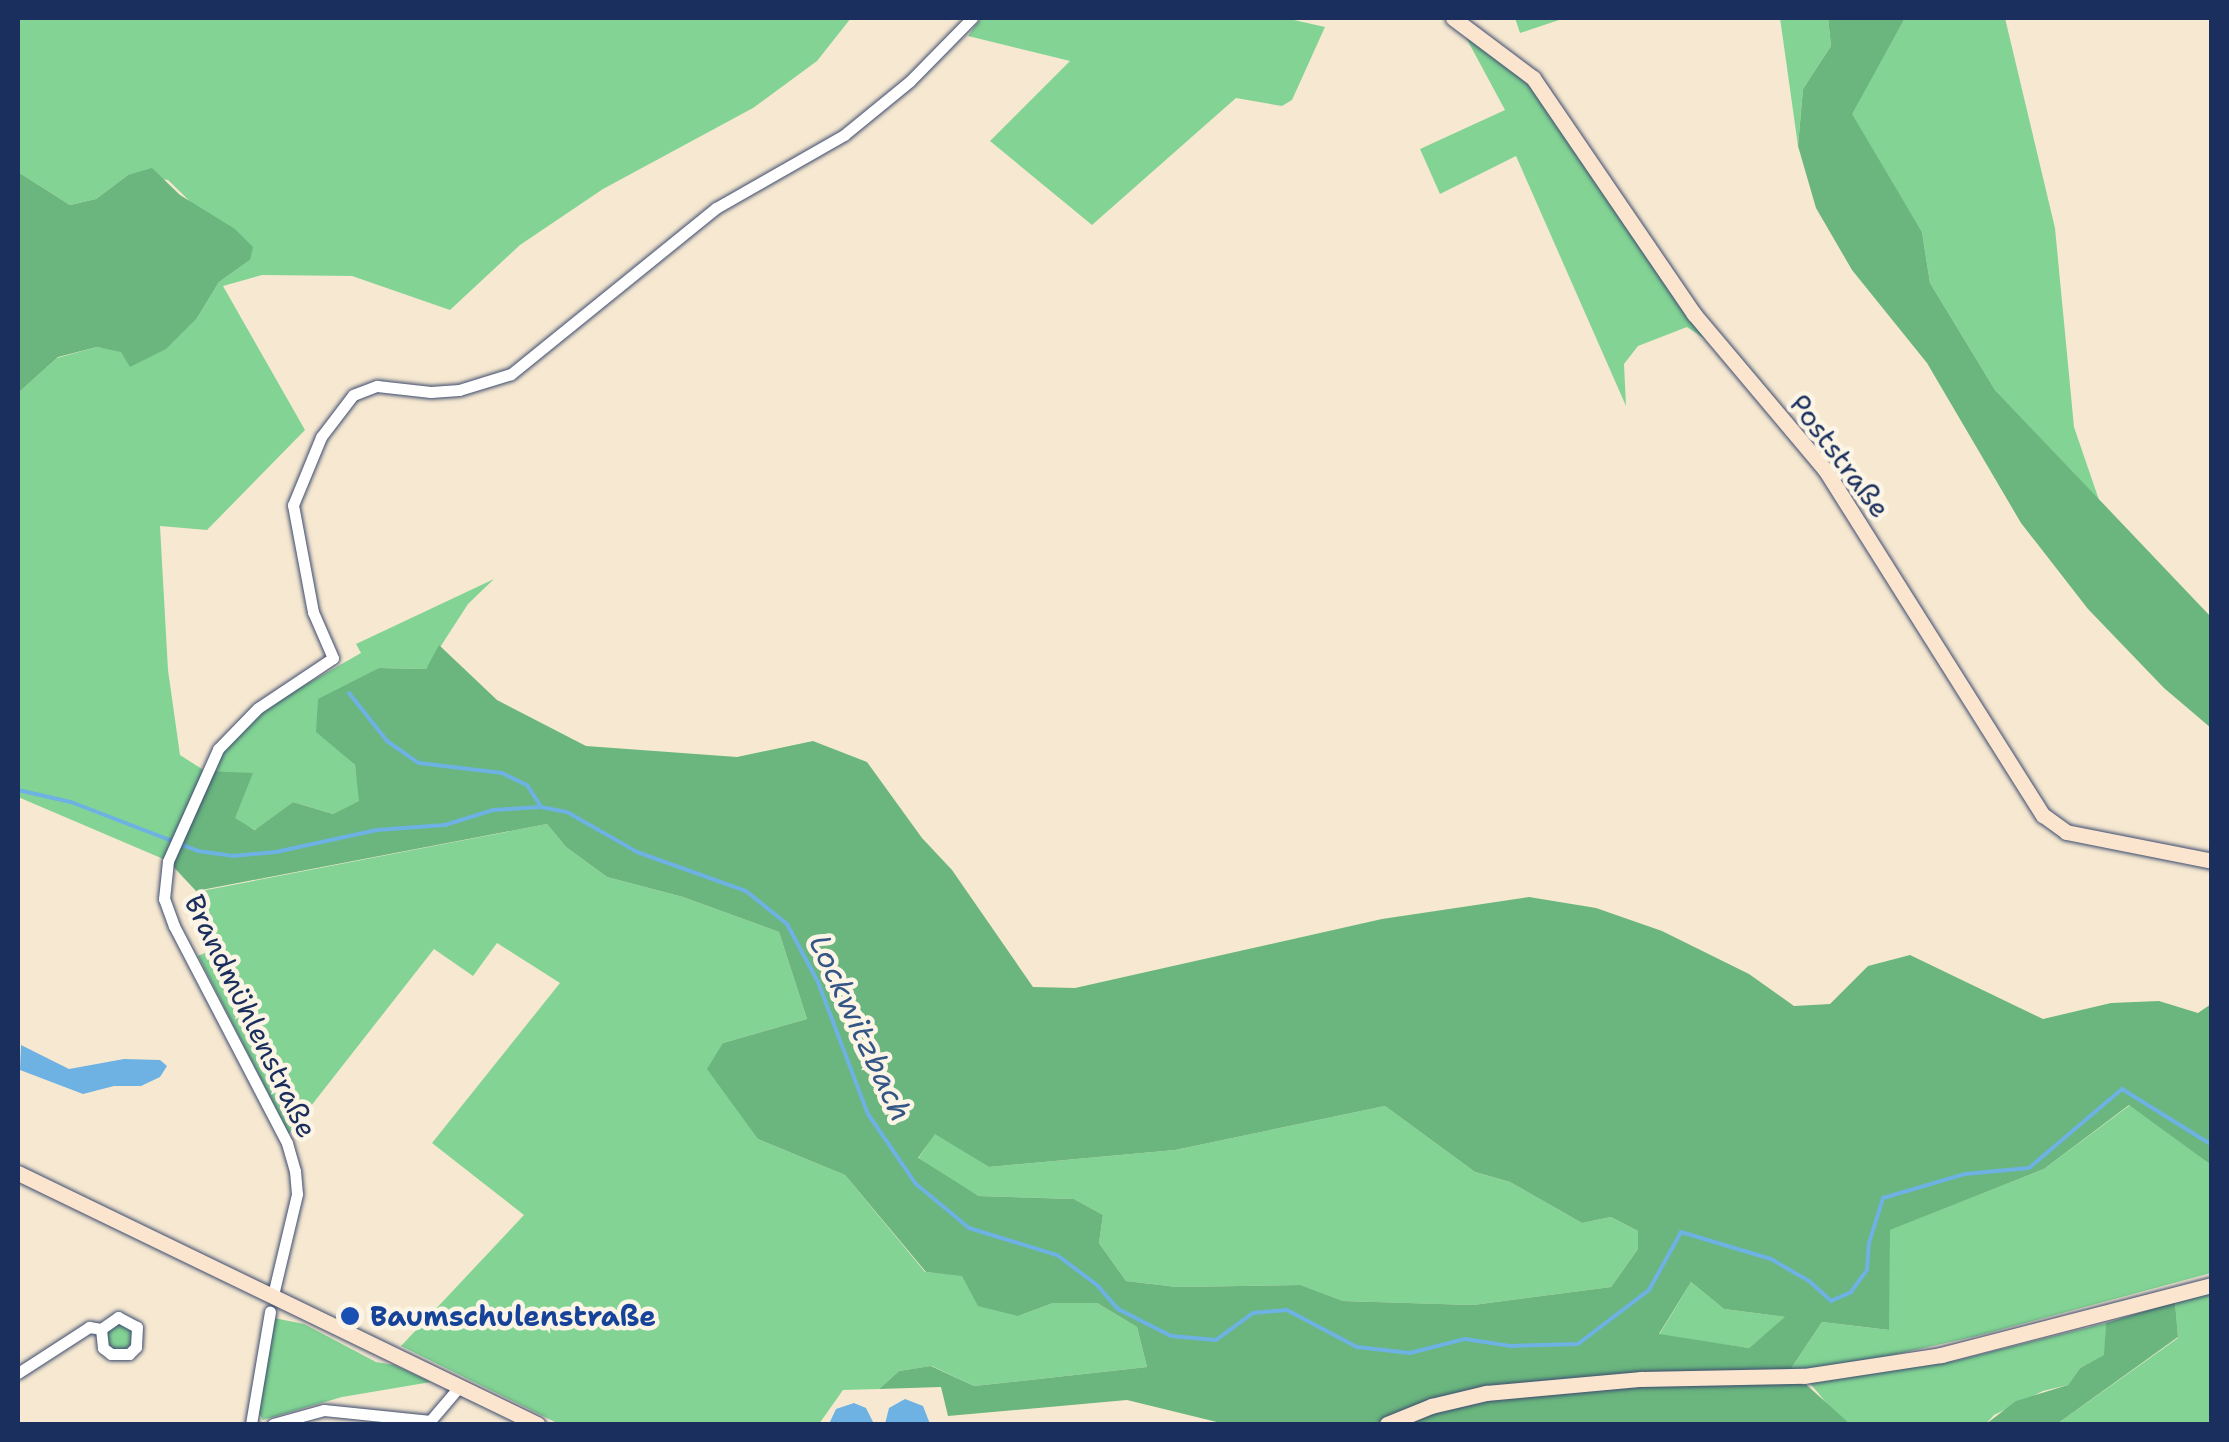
<!DOCTYPE html>
<meta charset="utf-8">
<style>
body{margin:0}
#map{position:relative;width:2229px;height:1442px;overflow:hidden;background:#f7e9d1;font-family:"Shantell Sans",sans-serif}
div>[style]{position:absolute}
.green>*{inset:0;background:#83d494}
.round{border-radius:50%}
.forest>*{inset:0;background:#6ab67e}
.water>*{inset:0;background:#6eb1e3}
.stream>*{height:4px;margin:-2px;padding:0 2px;transform-origin:2px;border-radius:2px;background:#6eb1e3}
.roads{filter:drop-shadow(0 0 2px #3c4b6f) drop-shadow(0 0 2px #3c4b6f)}
.street>*{height:11px;margin:-5.5px;padding:0 5.5px;transform-origin:5.5px;border-radius:5.5px;background:#fff}
.secondary>*{height:15px;margin:-7.5px;padding:0 7.5px;transform-origin:7.5px;border-radius:7.5px;background:#fbe5cf}
.dots>*{width:28px;height:28px;translate:-50% -50%;box-sizing:border-box;border:5px solid #fcf5e5;border-radius:50%}
span{translate:-50% -50%;white-space:nowrap;text-align:center;line-height:1.15;-webkit-text-stroke:9px #fcf5e5;paint-order:stroke}
.street-label{font-size:28px;color:#1b2f5e}
.transit-label{font-size:28px;color:#164399;font-weight:700}
.left{translate:0 -50%;text-align:left}
.water-label{font-size:30px;color:#345686;font-style:italic}
.frame{position:absolute;inset:0;border:20px solid #1b2f5e;pointer-events:none}
</style>
<div id="map">
<div class="green">
<div style="clip-path:polygon(18px 18px,851px 18px,817px 61px,753px 108px,603px 189px,520px 245px,450px 310px,352px 276px,262px 275px,223px 286px,305px 430px,207px 530px,160px 526px,168px 670px,180px 755px,205px 771px,229px 734px,275px 702px,361px 653px,356px 644px,494px 579px,468px 604px,426px 669px,379px 668px,317px 732px,355px 765px,360px 801px,333px 814px,293px 802px,256px 830px,234px 819px,168px 861px,18px 797px,18px 393px,57px 358px,97px 347px,121px 351px,197px 318px,219px 282px,250px 260px,168px 180px,128px 175px,96px 199px,70px 205px,18px 172px)"></div>
<div style="clip-path:polygon(981px 18px,1285px 18px,1325px 27px,1292px 100px,1282px 106px,1236px 98px,1092px 225px,990px 141px,1070px 61px,968px 36px)"></div>
<div style="clip-path:polygon(1515px 18px,1565px 18px,1520px 33px)"></div>
<div style="clip-path:polygon(1780px 18px,1828px 18px,1831px 46px,1803px 89px,1798px 146px)"></div>
<div style="clip-path:polygon(1905px 18px,2005px 18px,2055px 228px,2074px 427px,2099px 500px,1995px 390px,1930px 283px,1922px 232px,1851px 114px)"></div>
<div style="clip-path:polygon(1456px 19px,1533px 78px,1729px 355px,1687px 327px,1638px 346px,1624px 364px,1626px 406px,1516px 156px,1440px 194px,1420px 149px,1505px 110px)"></div>
<div style="clip-path:polygon(547px 824px,566px 847px,607px 877px,683px 897px,779px 932px,807px 1019px,723px 1043px,758px 1139px,845px 1175px,925px 1272px,962px 1275px,1018px 1316px,1053px 1303px,1097px 1303px,1137px 1327px,1147px 1367px,974px 1386px,932px 1366px,899px 1371px,879px 1389px,843px 1390px,819px 1424px,559px 1424px,401px 1346px,524px 1215px,432px 1143px,560px 983px,497px 943px,473px 976px,434px 949px,289px 1134px,198px 956px,221px 946px,196px 892px)"></div>
<div style="clip-path:polygon(2130px 1105px,2211px 1165px,2211px 1273px,1977px 1336px,1857px 1363px,1790px 1370px,1822px 1322px,1889px 1330px,1889px 1230px,2044px 1169px)"></div>
<div style="clip-path:polygon(1385px 1106px,1475px 1172px,1510px 1182px,1582px 1223px,1611px 1217px,1638px 1231px,1638px 1249px,1611px 1287px,1473px 1305px,1343px 1301px,1299px 1285px,1177px 1287px,1126px 1281px,1099px 1243px,1103px 1215px,1074px 1199px,979px 1196px,918px 1159px,935px 1133px,989px 1167px,1175px 1150px)"></div>
<div style="clip-path:polygon(1691px 1282px,1724px 1309px,1786px 1317px,1749px 1348px,1659px 1335px)"></div>
<div style="clip-path:polygon(2211px 1293px,2211px 1424px,2057px 1424px,2178px 1338px,2175px 1302px)"></div>
<div style="clip-path:polygon(274px 1318px,304px 1324px,376px 1362px,394px 1365px,431px 1382px,342px 1397px,263px 1420px,258px 1412px)"></div>
<div style="clip-path:polygon(2106px 1323px,2105px 1355px,2080px 1368px,2068px 1385px,2043px 1391px,1994px 1415px,1986px 1424px,1850px 1424px,1837px 1416px,1809px 1382px,1954px 1361px)"></div>
<div class="round" style="left:107px;top:1324px;width:26px;height:26px"></div>
</div>
<div class="forest">
<div style="clip-path:polygon(1828px 18px,1905px 18px,1852px 114px,1922px 232px,1930px 283px,1995px 390px,2211px 617px,2211px 728px,2164px 688px,2088px 609px,2021px 523px,1927px 363px,1852px 270px,1816px 208px,1798px 146px,1803px 89px,1831px 46px)"></div>
<div style="clip-path:polygon(152px 168px,180px 195px,235px 229px,253px 247px,250px 260px,219px 282px,197px 318px,166px 349px,130px 367px,121px 352px,97px 347px,58px 357px,18px 393px,18px 172px,70px 205px,96px 199px,128px 175px)"></div>
<div style="clip-path:polygon(evenodd,439px 645px,497px 700px,586px 746px,737px 757px,813px 741px,867px 762px,922px 838px,952px 870px,1033px 987px,1075px 988px,1382px 919px,1529px 897px,1596px 908px,1662px 931px,1749px 974px,1794px 1006px,1830px 1004px,1868px 966px,1910px 955px,2043px 1019px,2111px 1003px,2159px 1001px,2198px 1013px,2211px 1004px,2211px 1165px,2129px 1105px,2044px 1169px,1890px 1230px,1889px 1330px,1822px 1322px,1790px 1370px,1850px 1424px,1225px 1424px,1127px 1400px,948px 1416px,941px 1387px,879px 1389px,899px 1371px,931px 1366px,974px 1386px,1147px 1367px,1137px 1327px,1097px 1303px,1053px 1303px,1018px 1316px,978px 1306px,962px 1276px,926px 1272px,845px 1175px,758px 1139px,707px 1069px,723px 1043px,807px 1019px,779px 932px,683px 897px,607px 877px,566px 847px,547px 824px,196px 891px,168px 861px,205px 771px,253px 773px,235px 818px,255px 830px,293px 802px,333px 814px,359px 801px,355px 765px,316px 732px,318px 699px,379px 668px,426px 669px,439px 645px,1385px 1106px,1475px 1172px,1510px 1182px,1582px 1223px,1611px 1217px,1638px 1231px,1638px 1249px,1611px 1287px,1473px 1305px,1343px 1301px,1300px 1285px,1177px 1287px,1126px 1281px,1099px 1243px,1103px 1215px,1074px 1199px,979px 1196px,918px 1158px,935px 1134px,989px 1167px,1175px 1150px,1385px 1106px,439px 645px,1691px 1282px,1724px 1309px,1785px 1317px,1749px 1348px,1659px 1334px,1691px 1282px)"></div>
<div style="clip-path:polygon(2175px 1302px,2178px 1337px,2057px 1424px,1986px 1424px,2016px 1401px,2068px 1385px,2080px 1368px,2104px 1355px,2106px 1323px)"></div>
</div>
<div class="water">
<div style="clip-path:polygon(21px 1045px,69px 1069px,124px 1059px,160px 1060px,167px 1066px,160px 1077px,141px 1086px,114px 1086px,83px 1094px,20px 1070px)"></div>
<div style="clip-path:polygon(905px 1399px,923px 1406px,930px 1424px,885px 1424px,889px 1408px)"></div>
<div style="clip-path:polygon(854px 1403px,866px 1408px,874px 1424px,829px 1424px,836px 1409px)"></div>
</div>
<div class="stream">
<div style="left:349px;top:693px;width:61px;rotate:51.6deg"></div>
<div style="left:387px;top:741px;width:39px;rotate:35deg"></div>
<div style="left:419px;top:763px;width:84px;rotate:6.9deg"></div>
<div style="left:502px;top:773px;width:28px;rotate:26deg"></div>
<div style="left:527px;top:785px;width:24px;rotate:57deg"></div>
<div style="left:18px;top:790px;width:54px;rotate:12.8deg"></div>
<div style="left:71px;top:802px;width:136px;rotate:21.1deg"></div>
<div style="left:198px;top:851px;width:35px;rotate:8deg"></div>
<div style="left:233px;top:856px;width:43px;rotate:-5.3deg"></div>
<div style="left:276px;top:852px;width:103px;rotate:-12.3deg"></div>
<div style="left:377px;top:830px;width:68px;rotate:-4.2deg"></div>
<div style="left:445px;top:825px;width:50px;rotate:-17.4deg"></div>
<div style="left:493px;top:810px;width:48px;rotate:-3.6deg"></div>
<div style="left:541px;top:807px;width:26px;rotate:11deg"></div>
<div style="left:567px;top:812px;width:81px;rotate:29.7deg"></div>
<div style="left:637px;top:852px;width:116px;rotate:19.7deg"></div>
<div style="left:746px;top:891px;width:53px;rotate:38.8deg"></div>
<div style="left:787px;top:924px;width:66px;rotate:61.9deg"></div>
<div style="left:818px;top:982px;width:141px;rotate:69.3deg"></div>
<div style="left:868px;top:1114px;width:85px;rotate:55.6deg"></div>
<div style="left:916px;top:1184px;width:69px;rotate:39.7deg"></div>
<div style="left:969px;top:1228px;width:92px;rotate:17.1deg"></div>
<div style="left:1057px;top:1255px;width:50px;rotate:36.9deg"></div>
<div style="left:1097px;top:1285px;width:32px;rotate:49deg"></div>
<div style="left:1118px;top:1309px;width:59px;rotate:27deg"></div>
<div style="left:1171px;top:1336px;width:45px;rotate:5.1deg"></div>
<div style="left:1216px;top:1340px;width:46px;rotate:-36.1deg"></div>
<div style="left:1253px;top:1313px;width:34px;rotate:-5deg"></div>
<div style="left:1287px;top:1310px;width:79px;rotate:27.9deg"></div>
<div style="left:1357px;top:1347px;width:53px;rotate:6.5deg"></div>
<div style="left:1410px;top:1353px;width:57px;rotate:-14.3deg"></div>
<div style="left:1465px;top:1339px;width:47px;rotate:8.7deg"></div>
<div style="left:1511px;top:1346px;width:67px;rotate:-1.7deg"></div>
<div style="left:1578px;top:1344px;width:89px;rotate:-37.3deg"></div>
<div style="left:1649px;top:1290px;width:66px;rotate:-61.1deg"></div>
<div style="left:1681px;top:1232px;width:94px;rotate:16.7deg"></div>
<div style="left:1771px;top:1259px;width:44px;rotate:30.1deg"></div>
<div style="left:1809px;top:1281px;width:30px;rotate:42deg"></div>
<div style="left:1831px;top:1301px;width:22px;rotate:-24deg"></div>
<div style="left:1851px;top:1292px;width:27px;rotate:-54deg"></div>
<div style="left:1867px;top:1270px;width:27px;rotate:-86deg"></div>
<div style="left:1869px;top:1243px;width:47px;rotate:-72.7deg"></div>
<div style="left:1883px;top:1198px;width:85px;rotate:-16.3deg"></div>
<div style="left:1965px;top:1174px;width:64px;rotate:-5.4deg"></div>
<div style="left:2029px;top:1168px;width:122px;rotate:-40.3deg"></div>
<div style="left:2122px;top:1089px;width:106px;rotate:31.9deg"></div>
</div>
<div class="roads">
<div class="street">
<div style="left:273px;top:1295px;width:104px;rotate:-76.6deg"></div>
<div style="left:297px;top:1194px;width:23px;rotate:-95deg"></div>
<div style="left:295px;top:1171px;width:29px;rotate:-106deg"></div>
<div style="left:287px;top:1143px;width:245px;rotate:-117.5deg"></div>
<div style="left:174px;top:926px;width:29px;rotate:-110deg"></div>
<div style="left:164px;top:899px;width:38px;rotate:-84deg"></div>
<div style="left:168px;top:861px;width:123px;rotate:-65.9deg"></div>
<div style="left:218px;top:749px;width:57px;rotate:-45.7deg"></div>
<div style="left:258px;top:708px;width:90px;rotate:-33.7deg"></div>
<div style="left:333px;top:658px;width:50px;rotate:-113.5deg"></div>
<div style="left:313px;top:612px;width:109px;rotate:-100.6deg"></div>
<div style="left:293px;top:505px;width:74px;rotate:-67.6deg"></div>
<div style="left:321px;top:437px;width:53px;rotate:-52.7deg"></div>
<div style="left:353px;top:395px;width:26px;rotate:-21deg"></div>
<div style="left:377px;top:386px;width:54px;rotate:6.3deg"></div>
<div style="left:431px;top:392px;width:28px;rotate:-4deg"></div>
<div style="left:459px;top:390px;width:54px;rotate:-17.1deg"></div>
<div style="left:511px;top:374px;width:264px;rotate:-39deg"></div>
<div style="left:716px;top:208px;width:147px;rotate:-29.7deg"></div>
<div style="left:844px;top:135px;width:85px;rotate:-39.3deg"></div>
<div style="left:910px;top:81px;width:88px;rotate:-45.5deg"></div>
<div style="left:18px;top:1373px;width:85px;rotate:-32.9deg"></div>
<div style="left:89px;top:1327px;width:12px;rotate:9deg"></div>
<div style="left:101px;top:1329px;width:21px;rotate:-35deg"></div>
<div style="left:118px;top:1317px;width:21px;rotate:28deg"></div>
<div style="left:137px;top:1327px;width:20px;rotate:93deg"></div>
<div style="left:136px;top:1347px;width:10px;rotate:135deg"></div>
<div style="left:129px;top:1354px;width:18px;rotate:180deg"></div>
<div style="left:111px;top:1354px;width:10px;rotate:-143deg"></div>
<div style="left:103px;top:1348px;width:19px;rotate:-96deg"></div>
<div style="left:251px;top:1424px;width:114px;rotate:-80.4deg"></div>
<div style="left:273px;top:1424px;width:53px;rotate:-15.4deg"></div>
<div style="left:324px;top:1410px;width:107px;rotate:5.9deg"></div>
<div style="left:430px;top:1421px;width:45px;rotate:-49.5deg"></div>
</div>
<div class="secondary">
<div style="left:1453px;top:18px;width:100px;rotate:36.9deg"></div>
<div style="left:1533px;top:78px;width:286px;rotate:55.7deg"></div>
<div style="left:1694px;top:314px;width:205px;rotate:49.9deg"></div>
<div style="left:1826px;top:471px;width:407px;rotate:57.8deg"></div>
<div style="left:2043px;top:815px;width:29px;rotate:36deg"></div>
<div style="left:2066px;top:832px;width:149px;rotate:11.2deg"></div>
<div style="left:18px;top:1173px;width:577px;rotate:25.81deg"></div>
<div style="left:1387px;top:1424px;width:48px;rotate:-22.2deg"></div>
<div style="left:1431px;top:1406px;width:57px;rotate:-13.3deg"></div>
<div style="left:1486px;top:1393px;width:156px;rotate:-5.2deg"></div>
<div style="left:1641px;top:1379px;width:163px;rotate:-1.1deg"></div>
<div style="left:1804px;top:1376px;width:139px;rotate:-8.7deg"></div>
<div style="left:1941px;top:1355px;width:280px;rotate:-14.5deg"></div>
</div>
</div>
<div class="dots">
<div style="left:350px;top:1316px;background:#1a4fb4"></div>
</div>
<div class="street-label">
<span style="left:1840px;top:456px;rotate:53deg">Poststraße</span>
<span style="left:251px;top:1016px;rotate:64deg">Brandmühlenstraße</span>
</div>
<div class="transit-label">
<span class="left" style="left:370px;top:1316px">Baumschulenstraße</span>
</div>
<div class="water-label">
<span style="left:860px;top:1028px;rotate:65deg">Lockwitzbach</span>
</div>
<div class="frame"></div>
</div>
